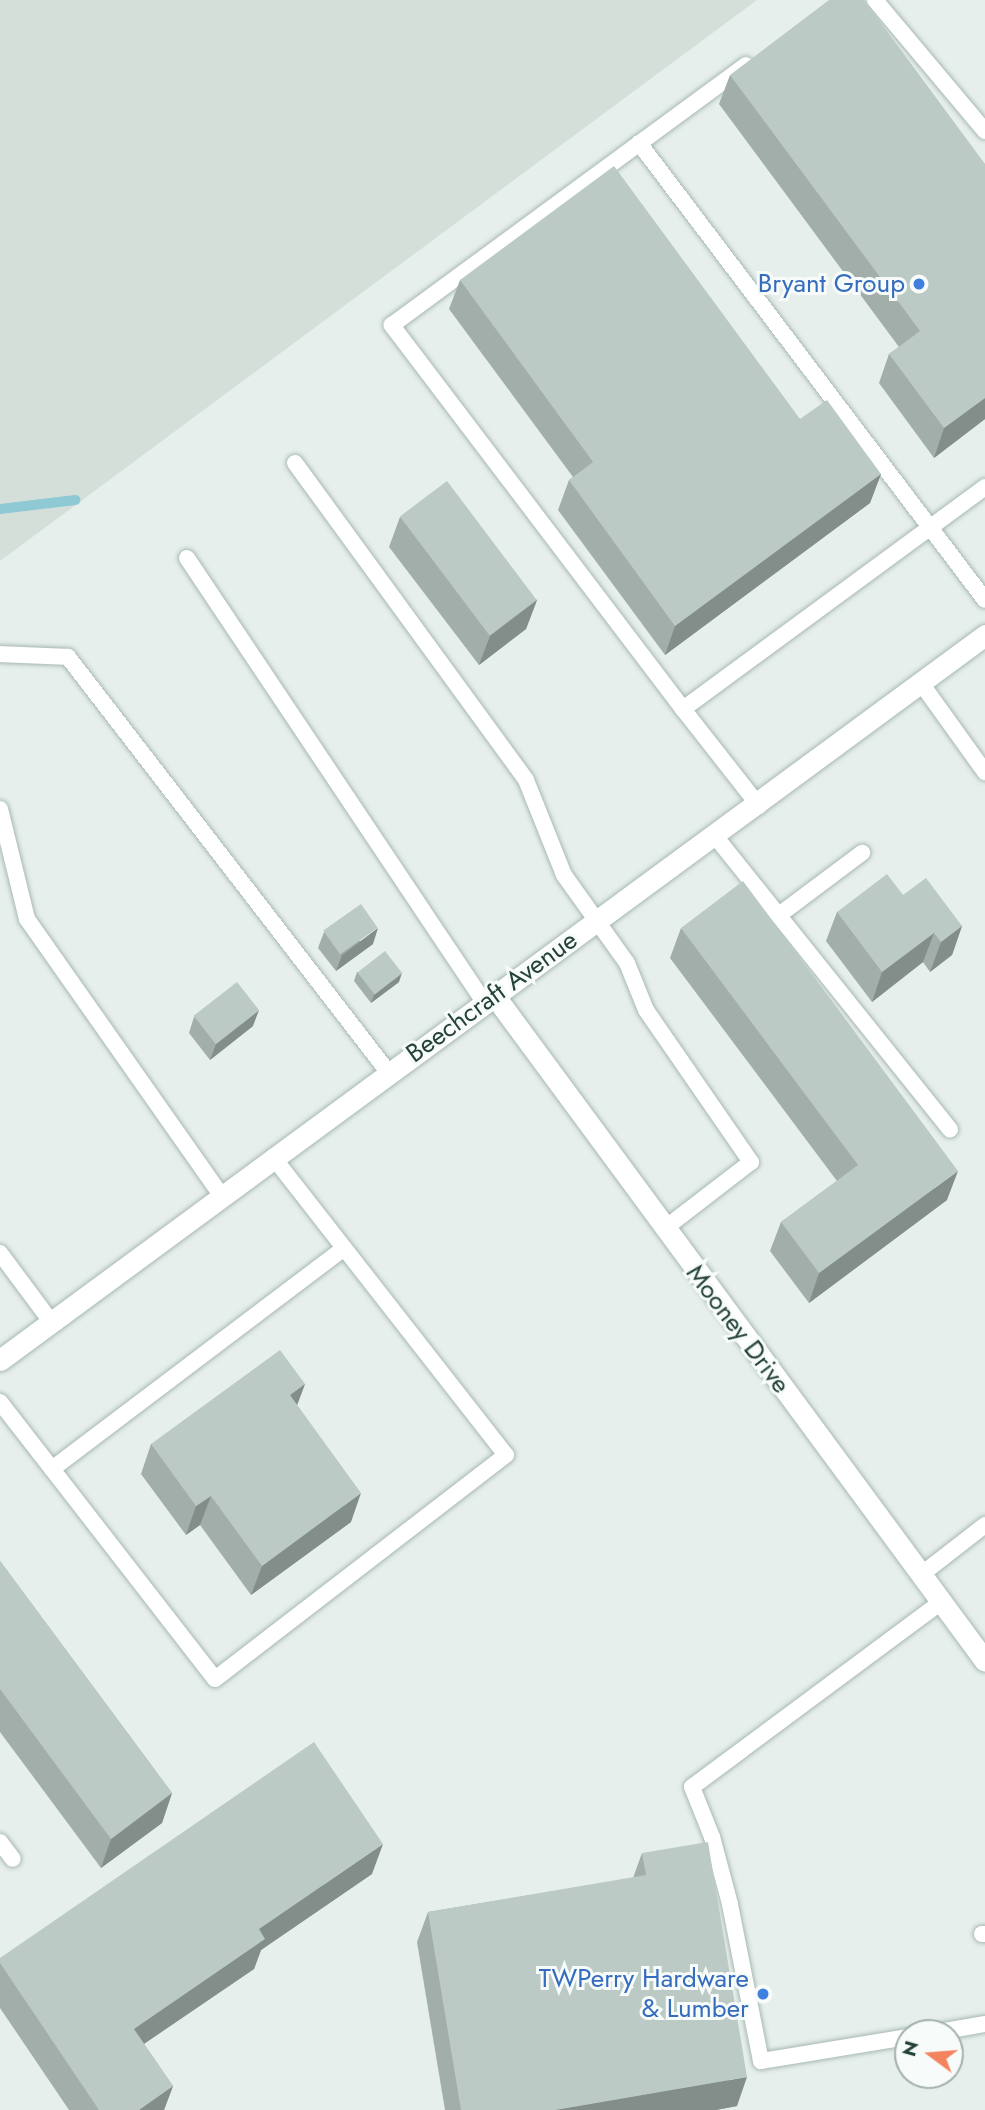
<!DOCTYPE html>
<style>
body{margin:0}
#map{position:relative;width:985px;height:2110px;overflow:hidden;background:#e6efeb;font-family:Jost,sans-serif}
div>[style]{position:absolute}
.built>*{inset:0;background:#d4dfda}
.stream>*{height:10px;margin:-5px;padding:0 5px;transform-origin:5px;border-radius:5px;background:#8ec9d4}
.roads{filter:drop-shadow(0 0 2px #a8b8b2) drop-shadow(0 0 2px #a8b8b2)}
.lane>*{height:16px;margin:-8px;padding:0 8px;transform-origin:8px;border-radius:8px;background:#fff}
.street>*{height:21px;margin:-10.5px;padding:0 10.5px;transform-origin:10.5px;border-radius:10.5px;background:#fff}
.wall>*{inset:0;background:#a1aea9}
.shaded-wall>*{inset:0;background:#838d89}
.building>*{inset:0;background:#bbcac4;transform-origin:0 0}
.dots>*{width:19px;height:19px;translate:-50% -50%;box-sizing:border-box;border:4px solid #f7fbf9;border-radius:50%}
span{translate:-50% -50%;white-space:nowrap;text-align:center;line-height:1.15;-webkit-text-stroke:6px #f7fbf9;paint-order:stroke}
.shop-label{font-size:26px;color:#366cbe}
.right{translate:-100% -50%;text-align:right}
.street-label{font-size:26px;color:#24423a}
.north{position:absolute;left:894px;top:2019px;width:70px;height:70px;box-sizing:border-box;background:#f7fbf9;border:2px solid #a3b1ad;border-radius:50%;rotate:286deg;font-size:19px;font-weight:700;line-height:28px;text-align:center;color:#24423a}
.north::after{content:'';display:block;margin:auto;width:24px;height:32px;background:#f4845f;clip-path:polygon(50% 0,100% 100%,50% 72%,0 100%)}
</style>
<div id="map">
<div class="built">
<div style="clip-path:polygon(0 0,757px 0,0 561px)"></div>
</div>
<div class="stream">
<div style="left:0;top:509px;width:76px;rotate:-6.8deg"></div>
</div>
<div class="roads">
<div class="lane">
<div style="left:875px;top:0;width:171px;rotate:50deg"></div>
<div style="left:639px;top:143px;width:573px;rotate:52.87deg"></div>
<div style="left:295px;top:463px;width:392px;rotate:53.9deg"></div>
<div style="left:526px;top:780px;width:102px;rotate:68.2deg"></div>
<div style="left:564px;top:875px;width:108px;rotate:54.4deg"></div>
<div style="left:627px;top:963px;width:51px;rotate:68deg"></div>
<div style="left:646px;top:1010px;width:185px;rotate:55.4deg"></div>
<div style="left:751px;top:1162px;width:110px;rotate:142.4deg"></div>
<div style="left:187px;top:558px;width:534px;rotate:56.22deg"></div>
<div style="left:0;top:654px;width:68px;rotate:2.5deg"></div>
<div style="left:68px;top:657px;width:524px;rotate:52.36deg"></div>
<div style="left:921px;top:683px;width:110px;rotate:54.3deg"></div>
<div style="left:683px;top:709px;width:482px;rotate:-127.2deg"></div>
<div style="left:392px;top:325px;width:439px;rotate:-36.3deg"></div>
<div style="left:759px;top:806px;width:123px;rotate:-128.1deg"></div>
<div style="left:683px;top:709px;width:375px;rotate:-36.3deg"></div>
<div style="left:0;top:809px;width:113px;rotate:76.2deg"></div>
<div style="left:27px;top:919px;width:339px;rotate:54.9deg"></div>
<div style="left:715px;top:836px;width:376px;rotate:51.3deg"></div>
<div style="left:779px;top:915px;width:104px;rotate:-36.8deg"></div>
<div style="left:273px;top:1157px;width:378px;rotate:52deg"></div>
<div style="left:506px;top:1455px;width:367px;rotate:142.4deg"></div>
<div style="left:215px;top:1679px;width:266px;rotate:-127.8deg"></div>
<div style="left:52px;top:1469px;width:363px;rotate:-37.1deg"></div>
<div style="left:0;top:1253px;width:87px;rotate:53.4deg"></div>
<div style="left:0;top:1402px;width:85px;rotate:52.2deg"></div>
<div style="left:922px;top:1574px;width:80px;rotate:-37.9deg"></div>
<div style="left:0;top:1842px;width:21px;rotate:53deg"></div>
<div style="left:982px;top:1934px;width:3px"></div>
<div style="left:933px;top:2033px;width:53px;rotate:-9.8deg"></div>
<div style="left:908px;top:2037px;width:149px;rotate:170.7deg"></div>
<div style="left:761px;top:2061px;width:160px;rotate:-101.2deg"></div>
<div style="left:730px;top:1904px;width:69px;rotate:-105deg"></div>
<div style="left:712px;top:1837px;width:54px;rotate:-111.8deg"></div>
<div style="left:692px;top:1787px;width:312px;rotate:-36.6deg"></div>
</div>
<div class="street">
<div style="left:494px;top:995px;width:827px;rotate:53.6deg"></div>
<div style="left:0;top:1360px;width:1223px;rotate:-36.35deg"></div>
</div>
</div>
<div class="wall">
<div style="clip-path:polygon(730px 75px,985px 164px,985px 419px,934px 458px,879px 383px,889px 354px,899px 347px,719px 104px)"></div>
<div style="clip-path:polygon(460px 280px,800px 419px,881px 474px,870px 503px,665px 655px,558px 510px,569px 480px,573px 477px,449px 309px)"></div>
<div style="clip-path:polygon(400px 517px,537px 600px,526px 629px,479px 665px,389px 547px)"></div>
<div style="clip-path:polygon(903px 895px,962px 926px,952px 955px,930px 972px,923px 962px,872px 1002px,826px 941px,837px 912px)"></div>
<div style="clip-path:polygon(681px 928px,947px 1200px,809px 1303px,770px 1251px,781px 1222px,837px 1181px,670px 958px)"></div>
<div style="clip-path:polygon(324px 932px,373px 944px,336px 971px,318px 948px)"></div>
<div style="clip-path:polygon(357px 972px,399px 982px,371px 1003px,354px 981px)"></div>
<div style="clip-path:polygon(194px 1017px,253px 1026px,210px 1060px,189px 1033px)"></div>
<div style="clip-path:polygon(305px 1384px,297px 1405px,351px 1522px,251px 1595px,200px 1525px,186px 1535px,141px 1474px,151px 1444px)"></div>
<div style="clip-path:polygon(0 1561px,172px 1793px,162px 1823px,101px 1868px,0 1732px)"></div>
<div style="clip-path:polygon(642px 1853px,737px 2106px,716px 2110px,445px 2110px,417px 1942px,428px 1912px,633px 1878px)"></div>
<div style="clip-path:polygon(372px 1874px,261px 1950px,254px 1969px,144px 2044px,173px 2086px,164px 2110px,69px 2110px,0 2008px,0 1958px)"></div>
</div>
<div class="shaded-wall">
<div style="clip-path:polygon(985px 398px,985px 419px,934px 458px,944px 428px)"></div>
<div style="clip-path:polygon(881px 474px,870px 503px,665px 655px,675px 626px)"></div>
<div style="clip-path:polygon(537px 600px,526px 629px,479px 665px,490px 636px)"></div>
<div style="clip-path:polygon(962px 926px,952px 955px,930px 972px,941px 942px)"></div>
<div style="clip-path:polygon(378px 928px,373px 944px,336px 971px,342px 955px)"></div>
<div style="clip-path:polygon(934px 933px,923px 962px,872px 1002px,882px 972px)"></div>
<div style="clip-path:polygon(402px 973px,399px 982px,371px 1003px,374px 995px)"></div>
<div style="clip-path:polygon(259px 1010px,253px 1026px,210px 1060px,216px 1044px)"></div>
<div style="clip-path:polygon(958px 1171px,947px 1200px,809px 1303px,819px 1273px)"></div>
<div style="clip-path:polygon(305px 1384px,294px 1413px,290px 1395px)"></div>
<div style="clip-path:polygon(361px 1493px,351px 1522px,251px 1595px,262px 1566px)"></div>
<div style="clip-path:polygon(211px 1496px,200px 1525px,186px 1535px,196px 1506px)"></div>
<div style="clip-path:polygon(172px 1793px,162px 1823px,101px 1868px,111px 1839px)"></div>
<div style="clip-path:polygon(383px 1844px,372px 1874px,261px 1950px,254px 1969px,123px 2058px,134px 2029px,259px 1929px)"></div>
<div style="clip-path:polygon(747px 2077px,737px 2106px,716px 2110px,555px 2110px)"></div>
<div style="clip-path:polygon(173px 2086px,164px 2110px,139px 2110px)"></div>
</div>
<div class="building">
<div style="clip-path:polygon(829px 0,864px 0,985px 164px,985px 398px,944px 428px,889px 354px,920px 331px,730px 75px)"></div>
<div style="clip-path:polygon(614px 166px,800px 419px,827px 400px,881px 474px,675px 626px,569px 480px,593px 462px,460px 280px)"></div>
<div style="left:447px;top:481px;width:149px;height:59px;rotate:53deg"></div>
<div style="clip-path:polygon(887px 874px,903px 895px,926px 878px,962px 926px,941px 942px,934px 933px,882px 972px,837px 912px)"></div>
<div style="clip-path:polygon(743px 881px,958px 1171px,819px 1273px,781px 1222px,858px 1165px,681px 928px)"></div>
<div style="left:361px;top:904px;width:29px;height:46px;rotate:55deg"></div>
<div style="left:385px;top:951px;width:28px;height:35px;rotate:52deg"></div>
<div style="left:237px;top:982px;width:36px;height:55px;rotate:52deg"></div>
<div style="clip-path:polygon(280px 1350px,305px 1384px,290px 1395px,361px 1493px,262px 1566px,211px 1496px,196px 1506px,151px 1444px)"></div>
<div style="clip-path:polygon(0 1561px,172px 1793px,111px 1839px,0 1689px)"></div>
<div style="clip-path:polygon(314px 1742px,383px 1844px,259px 1929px,265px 1939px,134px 2029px,173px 2086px,139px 2110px,99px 2110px,0 1963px,0 1958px)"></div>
<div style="clip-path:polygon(708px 1842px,747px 2077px,555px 2110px,461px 2110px,428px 1912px,646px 1875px,642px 1853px)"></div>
</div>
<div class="dots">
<div style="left:919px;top:284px;background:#3f7fe0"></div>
<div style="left:763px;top:1994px;background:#3f7fe0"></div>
</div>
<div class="shop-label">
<span class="right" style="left:905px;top:284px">Bryant Group</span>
<span class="right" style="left:749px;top:1994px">TWPerry Hardware<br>&amp; Lumber</span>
</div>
<div class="street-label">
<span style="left:492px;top:997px;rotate:-36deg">Beechcraft Avenue</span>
<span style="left:738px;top:1329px;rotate:53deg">Mooney Drive</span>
</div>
<div class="north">N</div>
</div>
